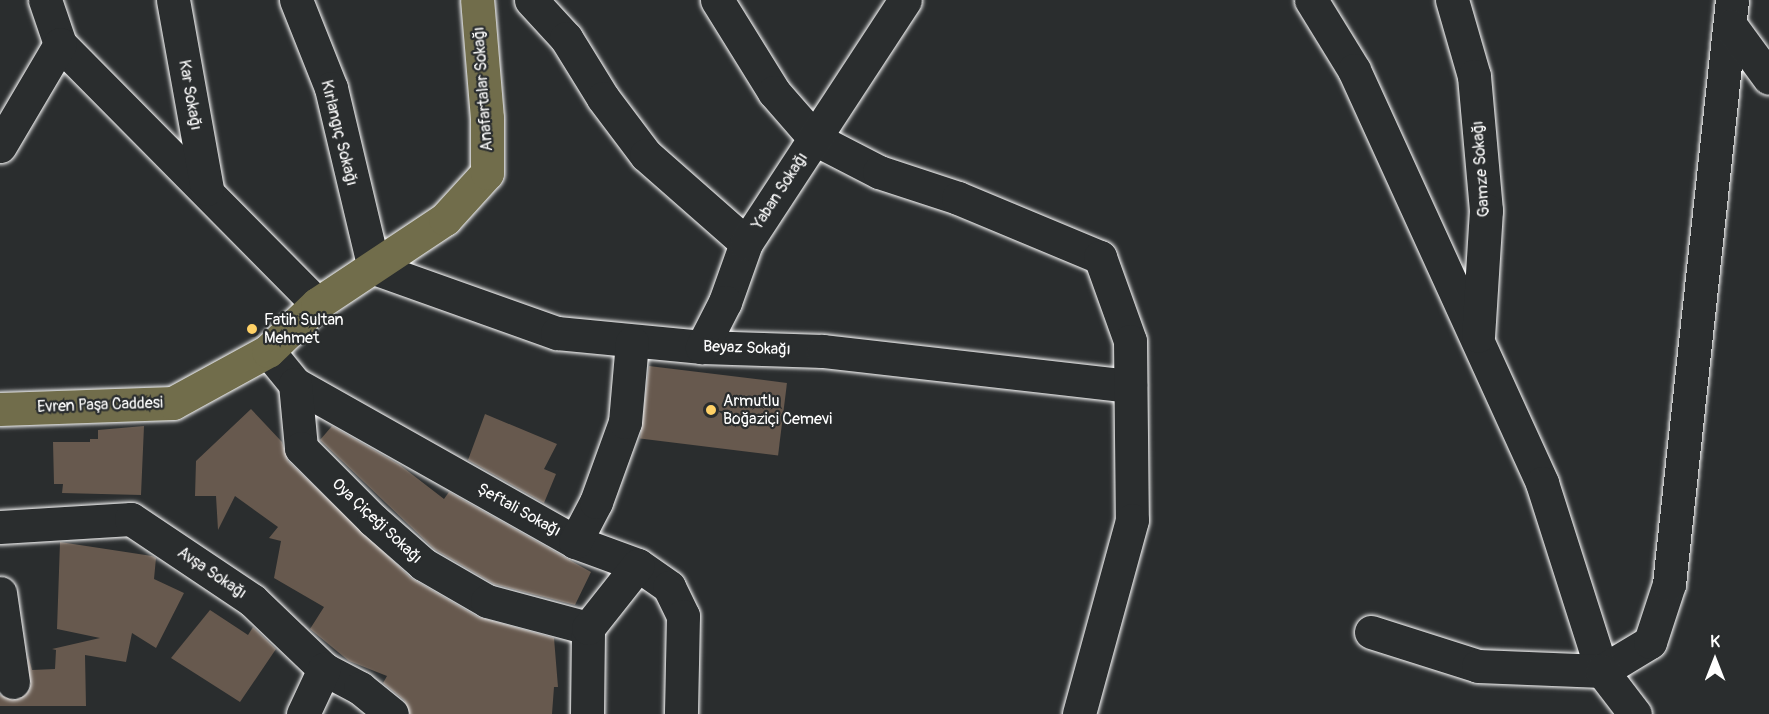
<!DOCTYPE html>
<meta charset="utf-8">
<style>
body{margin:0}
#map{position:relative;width:1769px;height:714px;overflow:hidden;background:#2a2d2e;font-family:Pangolin,sans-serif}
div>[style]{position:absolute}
.building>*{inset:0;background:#67594e;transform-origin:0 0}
.roads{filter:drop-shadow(0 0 2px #fff) drop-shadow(0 0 2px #fff)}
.minor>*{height:33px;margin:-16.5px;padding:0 16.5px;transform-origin:16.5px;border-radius:16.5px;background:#2a2d2e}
.major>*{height:33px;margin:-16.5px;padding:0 16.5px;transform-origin:16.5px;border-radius:16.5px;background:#716d4b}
.dots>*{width:16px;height:16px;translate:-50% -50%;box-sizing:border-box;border:3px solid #2a2d2e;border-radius:50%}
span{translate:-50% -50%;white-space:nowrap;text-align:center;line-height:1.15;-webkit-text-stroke:4.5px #2a2d2e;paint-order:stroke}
.street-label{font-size:16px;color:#fff}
.poi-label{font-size:16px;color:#fff}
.left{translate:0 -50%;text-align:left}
.north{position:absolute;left:1685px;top:630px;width:60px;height:60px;-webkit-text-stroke:4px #2a2d2e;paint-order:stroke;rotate:0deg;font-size:16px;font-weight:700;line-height:24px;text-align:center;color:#fff}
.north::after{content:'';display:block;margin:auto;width:21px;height:27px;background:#fff;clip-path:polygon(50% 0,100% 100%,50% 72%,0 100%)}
</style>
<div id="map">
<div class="building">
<div style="left:649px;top:366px;width:139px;height:73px;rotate:7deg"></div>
<div style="clip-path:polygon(251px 409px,282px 442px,288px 461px,411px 578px,478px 617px,554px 638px,558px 687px,554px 687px,552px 714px,410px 714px,404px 700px,383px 683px,387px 676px,349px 661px,310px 629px,324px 607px,274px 578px,281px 541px,269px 538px,278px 527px,235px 496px,218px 530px,216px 496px,195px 496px,196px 461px)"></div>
<div style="clip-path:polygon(485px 414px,557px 444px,544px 469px,556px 474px,544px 503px,468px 460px)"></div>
<div style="clip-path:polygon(144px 426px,141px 495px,62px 493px,63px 484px,54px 484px,53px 442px,90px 442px,90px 439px,98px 439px,98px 430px)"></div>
<div style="clip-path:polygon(332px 426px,400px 465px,444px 499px,449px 492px,591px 572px,575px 605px,494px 584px,434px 549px,320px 440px)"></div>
<div style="clip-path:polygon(60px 542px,152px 556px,156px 558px,154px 579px,184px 593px,156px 648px,132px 633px,126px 662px,85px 655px,86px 706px,0 706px,0 695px,16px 700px,30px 689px,28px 655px,32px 670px,55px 669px,56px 650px,52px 649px,100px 638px,57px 629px)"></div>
<div style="clip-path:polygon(210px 610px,248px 635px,253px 627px,276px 649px,240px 702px,171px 658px)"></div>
</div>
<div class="roads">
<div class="minor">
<div style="left:45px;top:0;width:46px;rotate:71.2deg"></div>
<div style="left:60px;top:44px;width:366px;rotate:45.3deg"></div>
<div style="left:173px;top:0;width:192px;rotate:79.8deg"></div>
<div style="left:296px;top:0;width:95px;rotate:68.3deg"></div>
<div style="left:331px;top:88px;width:185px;rotate:76.6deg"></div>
<div style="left:374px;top:268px;width:194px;rotate:19.6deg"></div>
<div style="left:557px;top:333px;width:146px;rotate:5.5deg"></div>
<div style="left:702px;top:347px;width:121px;rotate:1.9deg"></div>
<div style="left:823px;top:351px;width:309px;rotate:6.5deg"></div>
<div style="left:531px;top:0;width:52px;rotate:47.4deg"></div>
<div style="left:566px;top:38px;width:70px;rotate:58.3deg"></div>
<div style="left:603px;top:98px;width:71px;rotate:53deg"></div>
<div style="left:646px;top:155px;width:133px;rotate:41.3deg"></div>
<div style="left:746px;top:243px;width:63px;rotate:109.6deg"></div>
<div style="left:725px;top:302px;width:51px;rotate:117.1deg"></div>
<div style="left:717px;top:0;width:108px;rotate:58.2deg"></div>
<div style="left:774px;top:92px;width:62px;rotate:48.9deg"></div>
<div style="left:815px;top:139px;width:72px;rotate:27.3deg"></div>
<div style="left:879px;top:172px;width:83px;rotate:18.2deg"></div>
<div style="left:958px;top:198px;width:154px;rotate:22.6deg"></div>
<div style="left:1100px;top:257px;width:89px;rotate:70.3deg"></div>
<div style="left:1130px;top:341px;width:179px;rotate:89.4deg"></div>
<div style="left:1132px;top:520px;width:201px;rotate:105.3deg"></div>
<div style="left:1311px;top:0;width:82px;rotate:58.4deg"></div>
<div style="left:1354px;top:70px;width:454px;rotate:65.5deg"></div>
<div style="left:1542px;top:483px;width:197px;rotate:72.3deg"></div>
<div style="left:1602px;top:671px;width:56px;rotate:-31.1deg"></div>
<div style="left:1650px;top:642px;width:61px;rotate:-71.9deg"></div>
<div style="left:1669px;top:584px;width:587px;rotate:-83.84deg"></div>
<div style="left:1452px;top:0;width:79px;rotate:73.9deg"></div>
<div style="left:1474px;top:76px;width:135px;rotate:84.9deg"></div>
<div style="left:1486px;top:210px;width:126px;rotate:93.6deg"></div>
<div style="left:1731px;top:26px;width:64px;rotate:53.8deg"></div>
<div style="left:0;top:146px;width:118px;rotate:-59.5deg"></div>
<div style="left:746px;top:243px;width:290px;rotate:-56.8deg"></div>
<div style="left:268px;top:351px;width:43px;rotate:50.7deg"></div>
<div style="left:295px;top:384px;width:322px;rotate:29.4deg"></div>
<div style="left:575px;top:542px;width:67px;rotate:20.1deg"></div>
<div style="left:638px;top:565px;width:38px;rotate:35deg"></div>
<div style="left:669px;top:587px;width:32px;rotate:64deg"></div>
<div style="left:683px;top:616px;width:98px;rotate:91.2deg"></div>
<div style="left:295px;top:384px;width:64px;rotate:84.6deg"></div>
<div style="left:301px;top:448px;width:102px;rotate:45deg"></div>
<div style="left:373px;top:520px;width:67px;rotate:41.3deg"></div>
<div style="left:423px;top:564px;width:74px;rotate:30deg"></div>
<div style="left:487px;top:601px;width:105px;rotate:15deg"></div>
<div style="left:0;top:527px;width:131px;rotate:-3.5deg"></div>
<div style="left:131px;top:519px;width:146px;rotate:33.8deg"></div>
<div style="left:252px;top:600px;width:100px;rotate:43.8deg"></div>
<div style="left:324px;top:669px;width:41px;rotate:27.8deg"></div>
<div style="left:360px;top:688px;width:41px;rotate:39.1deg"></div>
<div style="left:575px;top:542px;width:45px;rotate:-62.3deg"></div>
<div style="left:596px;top:502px;width:85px;rotate:-70.1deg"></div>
<div style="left:625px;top:422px;width:80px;rotate:-85deg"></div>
<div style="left:0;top:593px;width:90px;rotate:81.7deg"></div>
<div style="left:1371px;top:632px;width:112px;rotate:17.6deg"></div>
<div style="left:1478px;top:666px;width:124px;rotate:2.3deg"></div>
<div style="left:1602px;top:671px;width:54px;rotate:52.5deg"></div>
<div style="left:303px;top:714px;width:50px;rotate:-65deg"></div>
<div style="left:587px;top:714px;width:86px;rotate:-89.3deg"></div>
<div style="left:588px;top:628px;width:80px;rotate:-51.6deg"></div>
</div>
<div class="major">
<div style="left:0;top:409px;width:173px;rotate:-2deg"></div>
<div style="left:173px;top:403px;width:108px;rotate:-28.7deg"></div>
<div style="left:268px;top:351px;width:68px;rotate:-43.8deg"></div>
<div style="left:317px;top:304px;width:154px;rotate:-33.6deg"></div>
<div style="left:445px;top:219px;width:62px;rotate:-47.6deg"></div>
<div style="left:487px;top:173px;width:55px;rotate:-90deg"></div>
<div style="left:487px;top:118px;width:118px;rotate:-94.8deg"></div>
</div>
</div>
<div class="dots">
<div style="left:252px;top:329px;background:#ffd166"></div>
<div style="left:711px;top:410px;background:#ffd166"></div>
</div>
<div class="street-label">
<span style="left:483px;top:89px;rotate:-94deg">Anafartalar Sokağı</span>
<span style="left:190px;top:95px;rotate:80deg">Kar Sokağı</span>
<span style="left:339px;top:133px;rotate:76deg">Kırlangıç Sokağı</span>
<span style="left:1481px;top:169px;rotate:-94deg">Gamze Sokağı</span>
<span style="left:780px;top:191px;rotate:-57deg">Yaban Sokağı</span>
<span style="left:747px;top:348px;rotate:2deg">Beyaz Sokağı</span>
<span style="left:100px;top:405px;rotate:-2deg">Evren Paşa Caddesi</span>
<span style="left:519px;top:510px;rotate:29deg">Şeftali Sokağı</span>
<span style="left:377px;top:521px;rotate:43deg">Oya Çiçeği Sokağı</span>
<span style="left:212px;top:573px;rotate:34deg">Avşa Sokağı</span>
</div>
<div class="poi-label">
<span class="left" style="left:264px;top:329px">Fatih Sultan<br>Mehmet</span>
<span class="left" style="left:723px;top:410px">Armutlu<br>Boğaziçi Cemevi</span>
</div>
<div class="north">K</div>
</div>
